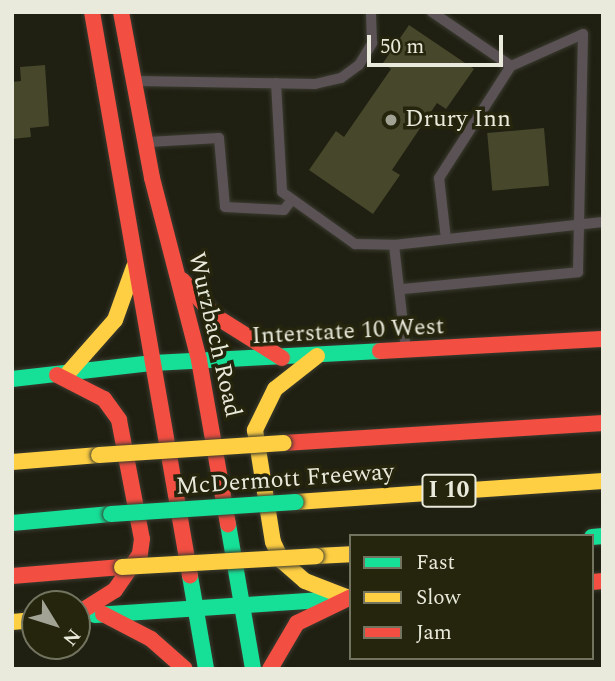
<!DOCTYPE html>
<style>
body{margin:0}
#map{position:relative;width:615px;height:681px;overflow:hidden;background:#1f1f12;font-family:Spectral,serif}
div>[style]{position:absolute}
.building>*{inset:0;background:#47472c;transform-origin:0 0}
.roads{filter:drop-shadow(0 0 2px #3a3b2f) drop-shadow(0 0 2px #3a3b2f)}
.lane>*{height:10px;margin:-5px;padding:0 5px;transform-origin:5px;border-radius:5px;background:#5b5255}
.fast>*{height:16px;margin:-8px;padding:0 8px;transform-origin:8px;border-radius:8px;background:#16e098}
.slow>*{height:16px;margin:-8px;padding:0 8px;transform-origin:8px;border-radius:8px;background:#ffcf43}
.jam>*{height:16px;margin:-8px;padding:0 8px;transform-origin:8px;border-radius:8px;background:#f24e42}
.bridges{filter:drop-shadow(0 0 2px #3a3b2f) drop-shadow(0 0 2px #3a3b2f)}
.fast-bridge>*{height:16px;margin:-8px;padding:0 8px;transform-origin:8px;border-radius:8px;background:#16e098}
.slow-bridge>*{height:16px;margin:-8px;padding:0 8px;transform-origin:8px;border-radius:8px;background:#ffcf43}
.dots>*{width:19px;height:19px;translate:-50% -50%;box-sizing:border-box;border:4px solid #24250c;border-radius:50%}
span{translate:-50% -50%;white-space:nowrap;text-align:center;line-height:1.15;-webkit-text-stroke:7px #24250c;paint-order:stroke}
.shield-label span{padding:2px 5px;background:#24250c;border:2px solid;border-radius:5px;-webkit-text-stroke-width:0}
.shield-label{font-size:23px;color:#e9eadb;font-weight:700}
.poi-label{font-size:24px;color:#e9eadb}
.left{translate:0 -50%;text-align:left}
.street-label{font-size:24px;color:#e9eadb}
.frame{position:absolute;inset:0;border:14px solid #e9eadb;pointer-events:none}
.legend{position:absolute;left:349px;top:534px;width:245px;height:126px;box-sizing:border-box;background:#24250c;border:2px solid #73745f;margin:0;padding:9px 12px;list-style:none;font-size:21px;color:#e9eadb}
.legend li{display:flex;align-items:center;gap:14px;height:35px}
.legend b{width:35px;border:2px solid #73745f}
.north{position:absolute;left:21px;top:590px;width:70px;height:70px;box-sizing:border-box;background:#24250c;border:2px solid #73745f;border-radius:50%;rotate:128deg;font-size:19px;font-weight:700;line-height:28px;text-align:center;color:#e9eadb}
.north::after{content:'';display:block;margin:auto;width:24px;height:32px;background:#a2a395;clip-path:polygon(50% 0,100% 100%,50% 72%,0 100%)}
.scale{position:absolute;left:367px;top:35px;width:136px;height:32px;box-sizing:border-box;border:4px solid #e9eadb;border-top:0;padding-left:9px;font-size:21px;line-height:24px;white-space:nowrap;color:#e9eadb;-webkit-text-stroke:5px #24250c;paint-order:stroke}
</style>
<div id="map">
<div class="building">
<div style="clip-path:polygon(409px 25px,474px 69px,446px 109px,437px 103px,392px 170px,400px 175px,373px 214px,309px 170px,336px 131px,344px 137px,391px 69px,383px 63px)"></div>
<div style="clip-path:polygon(45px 65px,49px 126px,30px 128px,31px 137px,12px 139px,12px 82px,21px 81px,20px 67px)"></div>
<div style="left:544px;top:128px;width:58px;height:57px;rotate:85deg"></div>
</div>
<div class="roads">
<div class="lane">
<div style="left:137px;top:81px;width:178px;rotate:1deg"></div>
<div style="left:315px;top:84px;width:27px;rotate:-13deg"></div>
<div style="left:341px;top:78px;width:22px;rotate:-36deg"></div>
<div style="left:359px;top:65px;width:26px;rotate:-59deg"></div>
<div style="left:372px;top:43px;width:31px;rotate:-92deg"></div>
<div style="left:276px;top:83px;width:109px;rotate:86.8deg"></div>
<div style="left:282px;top:192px;width:90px;rotate:35.5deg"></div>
<div style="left:355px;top:244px;width:39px;rotate:1deg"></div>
<div style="left:394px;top:245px;width:210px;rotate:-6.3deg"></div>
<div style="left:148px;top:142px;width:71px;rotate:-3.2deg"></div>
<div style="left:219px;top:138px;width:69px;rotate:85deg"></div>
<div style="left:225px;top:207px;width:59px;rotate:2.9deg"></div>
<div style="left:284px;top:210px;width:10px;rotate:-53deg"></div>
<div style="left:446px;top:239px;width:61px;rotate:-96.5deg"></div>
<div style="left:439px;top:178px;width:133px;rotate:-57.3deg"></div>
<div style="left:394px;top:245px;width:106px;rotate:83.5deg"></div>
<div style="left:403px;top:289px;width:176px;rotate:-5.5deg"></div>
<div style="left:578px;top:272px;width:238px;rotate:-88.8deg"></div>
<div style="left:583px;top:34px;width:79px;rotate:156deg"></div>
<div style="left:511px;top:66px;width:96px;rotate:-145.6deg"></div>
</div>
<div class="fast">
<div style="left:12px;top:379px;width:142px;rotate:-6.5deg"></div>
<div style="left:153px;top:363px;width:227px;rotate:-3deg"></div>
<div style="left:12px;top:523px;width:99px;rotate:-5.2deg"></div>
<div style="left:228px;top:524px;width:147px;rotate:80.2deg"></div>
<div style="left:592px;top:537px;width:11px;rotate:-5deg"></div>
<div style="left:190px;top:576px;width:94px;rotate:80.2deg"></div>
<div style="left:95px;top:615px;width:243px;rotate:-3.8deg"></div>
</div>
<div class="slow">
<div style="left:317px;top:356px;width:53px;rotate:141.8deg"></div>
<div style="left:275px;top:389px;width:46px;rotate:116deg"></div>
<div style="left:255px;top:430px;width:113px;rotate:80.9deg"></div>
<div style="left:273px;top:542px;width:21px;rotate:65deg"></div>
<div style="left:282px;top:561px;width:30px;rotate:41deg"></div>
<div style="left:305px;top:581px;width:47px;rotate:21.1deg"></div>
<div style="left:69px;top:372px;width:69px;rotate:-48.5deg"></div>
<div style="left:115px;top:320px;width:56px;rotate:-70.3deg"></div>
<div style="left:12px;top:462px;width:87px;rotate:-4.6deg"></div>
<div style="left:296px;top:502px;width:308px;rotate:-3.9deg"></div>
<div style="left:316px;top:556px;width:35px;rotate:-3deg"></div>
<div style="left:12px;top:622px;width:23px;rotate:-5deg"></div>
</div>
<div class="jam">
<div style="left:92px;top:12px;width:572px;rotate:80.14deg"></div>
<div style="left:121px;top:12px;width:169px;rotate:79.4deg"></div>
<div style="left:152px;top:178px;width:188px;rotate:75.5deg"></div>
<div style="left:199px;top:360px;width:167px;rotate:80deg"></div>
<div style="left:182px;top:280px;width:49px;rotate:47.5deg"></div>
<div style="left:215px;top:316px;width:79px;rotate:32.1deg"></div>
<div style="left:380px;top:351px;width:223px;rotate:-3.1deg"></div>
<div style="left:57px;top:375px;width:53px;rotate:27.1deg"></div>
<div style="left:104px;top:399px;width:26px;rotate:54deg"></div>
<div style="left:119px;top:420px;width:121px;rotate:79.1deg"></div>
<div style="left:142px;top:539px;width:15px;rotate:98deg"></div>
<div style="left:140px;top:554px;width:44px;rotate:124.8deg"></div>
<div style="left:115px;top:590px;width:45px;rotate:147.7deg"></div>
<div style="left:284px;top:443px;width:320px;rotate:-3.6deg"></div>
<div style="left:12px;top:576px;width:110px;rotate:-4.7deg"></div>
<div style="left:592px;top:582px;width:11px;rotate:-5deg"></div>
<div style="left:103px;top:614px;width:54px;rotate:27.5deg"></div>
<div style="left:151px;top:639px;width:45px;rotate:41.4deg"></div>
<div style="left:270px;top:669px;width:53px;rotate:-59.6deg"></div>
<div style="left:297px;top:623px;width:58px;rotate:-25.7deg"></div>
</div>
</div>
<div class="bridges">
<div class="fast-bridge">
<div style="left:111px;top:514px;width:185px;rotate:-3.7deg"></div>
</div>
<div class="slow-bridge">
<div style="left:99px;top:455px;width:185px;rotate:-3.7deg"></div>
<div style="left:122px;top:567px;width:194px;rotate:-3.2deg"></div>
</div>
</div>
<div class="dots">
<div style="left:391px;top:120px;background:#a2a395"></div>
</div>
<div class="shield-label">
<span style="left:449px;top:491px">I 10</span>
</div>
<div class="poi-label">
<span class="left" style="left:405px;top:120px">Drury Inn</span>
</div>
<div class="street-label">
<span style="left:348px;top:332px;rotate:-3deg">Interstate 10 West</span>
<span style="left:214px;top:335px;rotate:77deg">Wurzbach Road</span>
<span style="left:285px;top:480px;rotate:-4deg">McDermott Freeway</span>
</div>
<div class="frame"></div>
<ul class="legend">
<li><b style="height:9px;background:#16e098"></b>Fast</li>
<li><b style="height:9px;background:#ffcf43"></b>Slow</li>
<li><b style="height:9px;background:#f24e42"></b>Jam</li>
</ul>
<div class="north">N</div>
<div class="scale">50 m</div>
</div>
